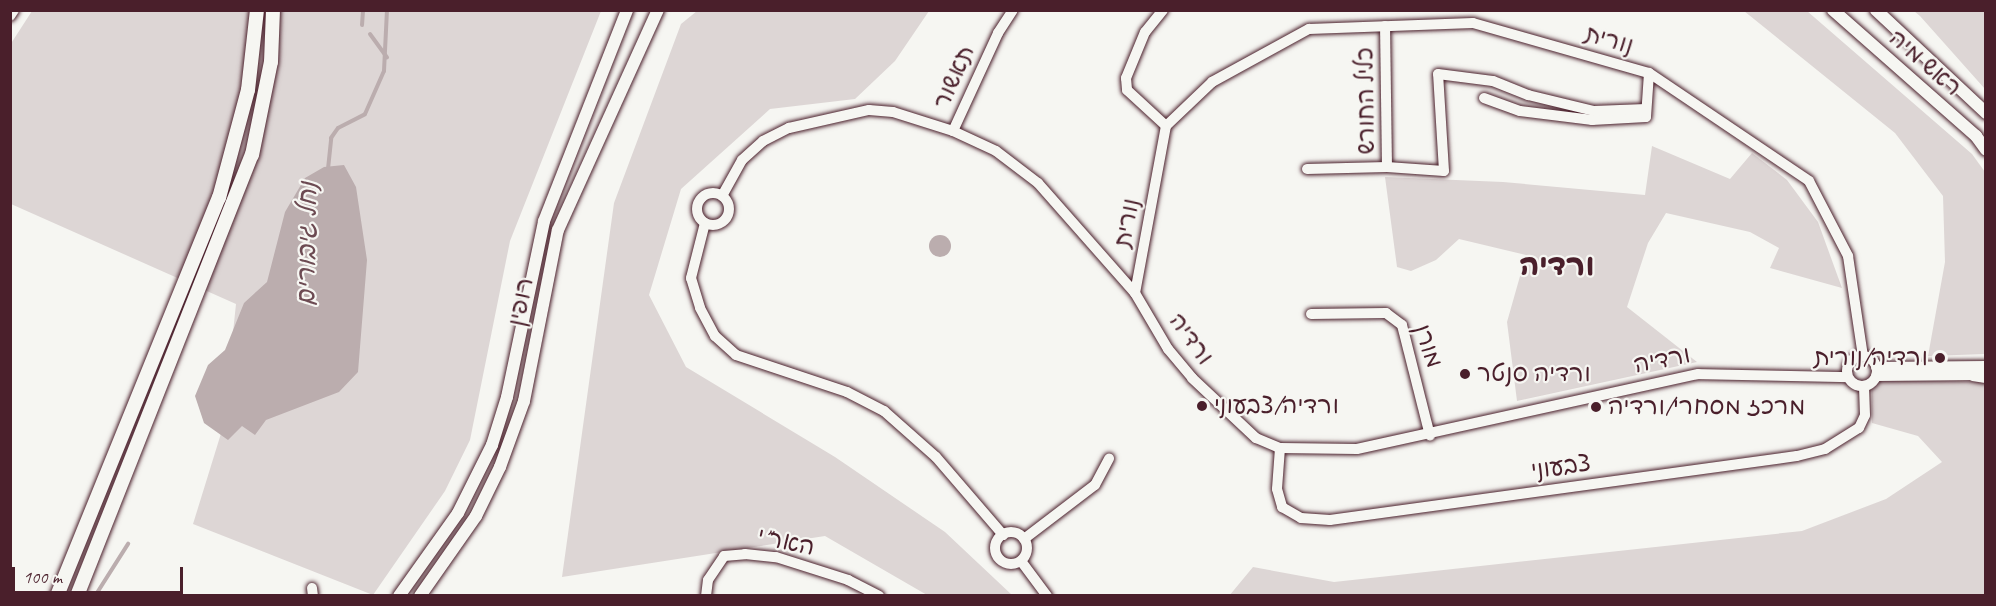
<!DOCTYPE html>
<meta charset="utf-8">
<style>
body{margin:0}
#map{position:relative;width:1996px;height:606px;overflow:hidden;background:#f6f6f2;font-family:Caveat,"Playpen Sans Hebrew",sans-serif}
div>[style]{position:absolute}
.green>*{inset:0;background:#ddd6d5}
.water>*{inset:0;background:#bbadae}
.round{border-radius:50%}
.stream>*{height:4px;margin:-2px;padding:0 2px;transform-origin:2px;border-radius:2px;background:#bbadae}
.roads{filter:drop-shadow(0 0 2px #4a1f2b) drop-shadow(0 0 2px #4a1f2b)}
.minor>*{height:10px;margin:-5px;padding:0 5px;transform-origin:5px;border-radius:5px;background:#f6f6f2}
.minor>.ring{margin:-5px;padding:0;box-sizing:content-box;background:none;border:10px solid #f6f6f2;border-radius:50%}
.tertiary>*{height:12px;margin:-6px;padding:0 6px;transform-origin:6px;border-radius:6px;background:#f6f6f2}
.secondary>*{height:14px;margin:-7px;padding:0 7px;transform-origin:7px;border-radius:7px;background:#f6f6f2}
.dots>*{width:16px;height:16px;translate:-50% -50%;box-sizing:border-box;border:3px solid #f6f6f2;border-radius:50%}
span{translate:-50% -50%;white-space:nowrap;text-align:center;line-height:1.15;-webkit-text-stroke:4.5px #f6f6f2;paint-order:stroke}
.street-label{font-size:24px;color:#4a1f2b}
.poi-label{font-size:24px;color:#4a1f2b}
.right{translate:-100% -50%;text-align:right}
.left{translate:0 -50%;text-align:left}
.water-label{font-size:26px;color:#6c4a52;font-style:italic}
.district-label{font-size:30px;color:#4a1f2b;font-weight:700}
.frame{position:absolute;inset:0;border:12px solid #4a1f2b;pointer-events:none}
.scale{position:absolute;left:12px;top:567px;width:171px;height:27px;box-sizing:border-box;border:3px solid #4a1f2b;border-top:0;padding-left:8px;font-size:18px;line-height:21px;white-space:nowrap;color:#4a1f2b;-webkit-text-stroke:4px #f6f6f2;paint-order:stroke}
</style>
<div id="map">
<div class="green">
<div style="clip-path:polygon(32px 11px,601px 11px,510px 241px,470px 440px,445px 491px,373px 595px,193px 524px,223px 427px,236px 304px,11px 204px,10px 45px)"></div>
<div style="clip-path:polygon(697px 11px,929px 11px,895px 61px,855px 99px,770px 109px,681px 189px,649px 295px,686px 367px,835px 457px,945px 532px,1012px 595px,927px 595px,825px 536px,562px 577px,614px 203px,681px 24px)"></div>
<div style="clip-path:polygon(1744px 11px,1807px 11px,1972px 154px,1985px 172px,1985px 354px,1928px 356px,1945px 262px,1943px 196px,1895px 133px)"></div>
<div style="clip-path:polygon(1914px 11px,1985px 11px,1985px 89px,1920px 16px)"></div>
<div style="clip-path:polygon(1652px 146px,1730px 179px,1752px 153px,1787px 180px,1818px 222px,1842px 288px,1770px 268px,1779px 248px,1750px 232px,1666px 213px,1648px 243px,1627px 307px,1697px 362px,1517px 401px,1507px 322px,1526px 255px,1459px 239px,1436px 260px,1411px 271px,1397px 267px,1385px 177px,1503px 182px,1645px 195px)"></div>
<div style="clip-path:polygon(1882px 380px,1985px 382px,1985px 595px,1229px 596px,1253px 567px,1334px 582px,1802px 531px,1886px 499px,1942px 462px,1918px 436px,1872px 423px,1872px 389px)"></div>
</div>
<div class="water">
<div style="clip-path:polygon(344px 165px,356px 187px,367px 260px,358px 372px,339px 392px,266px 420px,255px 435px,242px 426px,228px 440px,204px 423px,195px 396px,208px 365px,225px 350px,244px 303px,267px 282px,285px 212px,305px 178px,324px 167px)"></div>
<div class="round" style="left:929px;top:235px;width:22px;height:22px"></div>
</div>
<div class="stream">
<div style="left:362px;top:25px;width:15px;rotate:-86deg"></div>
<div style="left:370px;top:34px;width:29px;rotate:54deg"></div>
<div style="left:328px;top:169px;width:31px;rotate:-84deg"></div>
<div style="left:331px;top:138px;width:12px;rotate:-55deg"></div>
<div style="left:338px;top:128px;width:30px;rotate:-27deg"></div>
<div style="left:365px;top:114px;width:47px;rotate:-66.2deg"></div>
<div style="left:384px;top:71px;width:61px;rotate:-87.2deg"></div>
<div style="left:95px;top:596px;width:62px;rotate:-57.6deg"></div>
</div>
<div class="roads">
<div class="minor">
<div style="left:1163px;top:10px;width:28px;rotate:129deg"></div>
<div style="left:1145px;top:32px;width:50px;rotate:112.4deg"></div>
<div style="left:1126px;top:78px;width:12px;rotate:85deg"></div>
<div style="left:1127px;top:90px;width:53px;rotate:42.7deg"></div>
<div style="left:10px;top:16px;width:7px;rotate:-56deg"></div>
<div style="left:1484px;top:98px;width:38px;rotate:20deg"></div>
<div style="left:1520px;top:111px;width:73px;rotate:7.1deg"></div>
<div style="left:1592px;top:120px;width:54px;rotate:-3.2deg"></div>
<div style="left:1646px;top:117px;width:44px;rotate:-86.1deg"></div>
<div style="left:953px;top:131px;width:108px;rotate:-65.3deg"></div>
<div style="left:998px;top:33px;width:27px;rotate:-57deg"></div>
<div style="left:1387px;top:167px;width:57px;rotate:4deg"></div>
<div style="left:1444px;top:171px;width:97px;rotate:-93.5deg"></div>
<div style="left:1438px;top:74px;width:55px;rotate:7.3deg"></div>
<div style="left:1493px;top:81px;width:38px;rotate:22deg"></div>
<div style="left:1528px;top:95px;width:68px;rotate:13.6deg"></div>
<div style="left:1594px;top:111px;width:52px;rotate:-2.2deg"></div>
<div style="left:1307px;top:169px;width:80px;rotate:-1.4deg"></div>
<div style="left:1387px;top:167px;width:141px;rotate:-90.8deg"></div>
<div class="ring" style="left:697px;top:193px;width:22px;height:22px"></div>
<div style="left:722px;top:196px;width:41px;rotate:-60.9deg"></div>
<div style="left:742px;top:160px;width:28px;rotate:-42deg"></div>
<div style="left:763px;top:141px;width:29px;rotate:-27deg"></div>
<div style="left:789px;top:128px;width:82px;rotate:-12.7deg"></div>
<div style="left:869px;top:110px;width:24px;rotate:5deg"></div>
<div style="left:893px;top:112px;width:63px;rotate:17.6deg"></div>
<div style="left:953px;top:131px;width:47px;rotate:24.9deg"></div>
<div style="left:996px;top:151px;width:53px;rotate:37.3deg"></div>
<div style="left:1038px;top:183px;width:147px;rotate:48.6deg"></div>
<div style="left:1135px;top:293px;width:65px;rotate:59.5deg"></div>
<div style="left:1168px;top:349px;width:38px;rotate:50deg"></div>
<div style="left:1192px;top:378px;width:88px;rotate:43.2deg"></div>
<div style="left:1256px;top:438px;width:26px;rotate:23deg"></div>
<div style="left:1280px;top:448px;width:77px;rotate:0.7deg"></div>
<div style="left:1357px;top:449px;width:349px;rotate:-12.4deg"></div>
<div style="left:1698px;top:374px;width:149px;rotate:1.2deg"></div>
<div style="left:705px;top:223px;width:57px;rotate:104.3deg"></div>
<div style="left:691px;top:278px;width:31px;rotate:73deg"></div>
<div style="left:700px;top:308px;width:32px;rotate:62deg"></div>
<div style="left:715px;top:336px;width:28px;rotate:42deg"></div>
<div style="left:736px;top:355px;width:117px;rotate:18.4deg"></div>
<div style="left:847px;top:392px;width:42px;rotate:27.2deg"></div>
<div style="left:884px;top:411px;width:69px;rotate:41.5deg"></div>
<div style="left:936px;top:457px;width:103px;rotate:49.3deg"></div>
<div style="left:1135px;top:293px;width:170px;rotate:-79.5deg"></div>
<div style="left:1166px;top:126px;width:64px;rotate:-43.7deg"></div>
<div style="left:1212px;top:82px;width:111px;rotate:-28.7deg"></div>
<div style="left:1309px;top:29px;width:164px;rotate:-2.1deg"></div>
<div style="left:1473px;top:23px;width:183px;rotate:15.9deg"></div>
<div style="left:1649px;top:73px;width:193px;rotate:34deg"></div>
<div style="left:1809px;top:181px;width:85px;rotate:62.5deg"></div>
<div style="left:1848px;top:256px;width:101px;rotate:81.5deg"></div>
<div style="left:1311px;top:314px;width:75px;rotate:-0.8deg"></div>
<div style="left:1386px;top:313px;width:20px;rotate:37deg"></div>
<div style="left:1402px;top:325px;width:114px;rotate:75.8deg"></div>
<div class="ring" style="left:1847px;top:356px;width:20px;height:20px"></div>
<div style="left:1876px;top:367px;width:110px;rotate:-0.5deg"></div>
<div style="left:1876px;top:376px;width:105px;rotate:-0.5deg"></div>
<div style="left:1280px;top:448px;width:41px;rotate:94.2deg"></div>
<div style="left:1277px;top:489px;width:19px;rotate:74deg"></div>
<div style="left:1282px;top:507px;width:22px;rotate:30deg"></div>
<div style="left:1301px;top:518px;width:29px;rotate:4deg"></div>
<div style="left:1330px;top:520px;width:471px;rotate:-7.8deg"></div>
<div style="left:1797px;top:456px;width:29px;rotate:-14deg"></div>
<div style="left:1825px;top:449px;width:40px;rotate:-32deg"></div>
<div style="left:1859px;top:428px;width:14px;rotate:-65deg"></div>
<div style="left:1865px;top:415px;width:28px;rotate:-92deg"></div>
<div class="ring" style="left:995px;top:532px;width:22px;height:22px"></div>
<div style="left:1024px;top:539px;width:89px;rotate:-37.3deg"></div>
<div style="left:1095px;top:485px;width:30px;rotate:-62deg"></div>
<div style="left:1021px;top:561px;width:44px;rotate:53.4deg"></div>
<div style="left:312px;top:588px;width:8px;rotate:83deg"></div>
<div style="left:706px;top:596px;width:16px;rotate:-83deg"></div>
<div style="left:708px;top:580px;width:29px;rotate:-56deg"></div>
<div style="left:724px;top:556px;width:21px;rotate:-5deg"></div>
<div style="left:745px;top:554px;width:31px;rotate:6deg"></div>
<div style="left:776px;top:557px;width:76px;rotate:17.7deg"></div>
<div style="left:848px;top:580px;width:35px;rotate:27deg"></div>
</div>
<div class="tertiary">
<div style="left:1833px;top:10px;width:191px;rotate:41.4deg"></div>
<div style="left:1976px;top:136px;width:17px;rotate:54deg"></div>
<div style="left:1876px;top:10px;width:151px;rotate:43.1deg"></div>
<div style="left:1973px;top:375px;width:13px;rotate:9deg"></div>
<div style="left:399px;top:596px;width:102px;rotate:-54.6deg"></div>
<div style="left:458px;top:513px;width:76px;rotate:-63.4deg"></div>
<div style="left:492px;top:445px;width:50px;rotate:-72.6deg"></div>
<div style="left:507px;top:397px;width:180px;rotate:-78.1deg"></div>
<div style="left:544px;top:221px;width:227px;rotate:-68.5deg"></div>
<div style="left:420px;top:596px;width:98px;rotate:-55deg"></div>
<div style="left:476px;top:516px;width:55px;rotate:-63.9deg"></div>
<div style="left:500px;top:467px;width:70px;rotate:-70deg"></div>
<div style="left:524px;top:401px;width:174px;rotate:-78.8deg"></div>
<div style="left:558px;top:230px;width:242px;rotate:-65.6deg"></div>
</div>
<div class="secondary">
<div style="left:57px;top:596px;width:430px;rotate:-67.9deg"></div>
<div style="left:219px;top:198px;width:112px;rotate:-75deg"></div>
<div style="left:248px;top:90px;width:81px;rotate:-83.6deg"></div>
<div style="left:77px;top:596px;width:474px;rotate:-68.4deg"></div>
<div style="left:252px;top:155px;width:95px;rotate:-78.5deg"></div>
<div style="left:271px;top:62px;width:52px;rotate:-87.8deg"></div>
</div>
</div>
<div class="dots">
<div style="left:1940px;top:358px;background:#4a1f2b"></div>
<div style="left:1465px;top:374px;background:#4a1f2b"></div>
<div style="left:1202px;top:406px;background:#4a1f2b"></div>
<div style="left:1596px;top:407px;background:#4a1f2b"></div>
</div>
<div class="street-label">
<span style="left:1609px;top:40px;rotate:16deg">נורית</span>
<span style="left:1925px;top:63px;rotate:41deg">ראש מיה</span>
<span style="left:954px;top:77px;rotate:-66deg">תאשור</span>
<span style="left:1366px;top:101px;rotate:-91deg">כליל החורש</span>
<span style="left:1127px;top:223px;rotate:-79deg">נורית</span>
<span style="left:521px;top:302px;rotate:-79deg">רופין</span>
<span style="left:1191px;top:339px;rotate:54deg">ורדיה</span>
<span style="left:1428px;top:346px;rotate:71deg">מורן</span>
<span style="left:1662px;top:360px;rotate:-11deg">ורדיה</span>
<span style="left:1561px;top:467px;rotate:-8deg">צבעוני</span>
<span style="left:786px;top:542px;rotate:12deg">האר"י</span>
</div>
<div class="poi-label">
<span class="right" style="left:1928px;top:358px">ורדיה/נורית</span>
<span class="left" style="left:1477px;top:374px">ורדיה סנטר</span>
<span class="left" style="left:1214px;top:406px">ורדיה/צבעוני</span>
<span class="left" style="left:1608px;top:407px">מרכז מסחרי/ורדיה</span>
</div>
<div class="water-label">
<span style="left:307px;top:244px;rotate:-89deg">נחל גיבורים</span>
</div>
<div class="district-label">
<span style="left:1557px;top:265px">ורדיה</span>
</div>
<div class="frame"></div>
<div class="scale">100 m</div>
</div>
